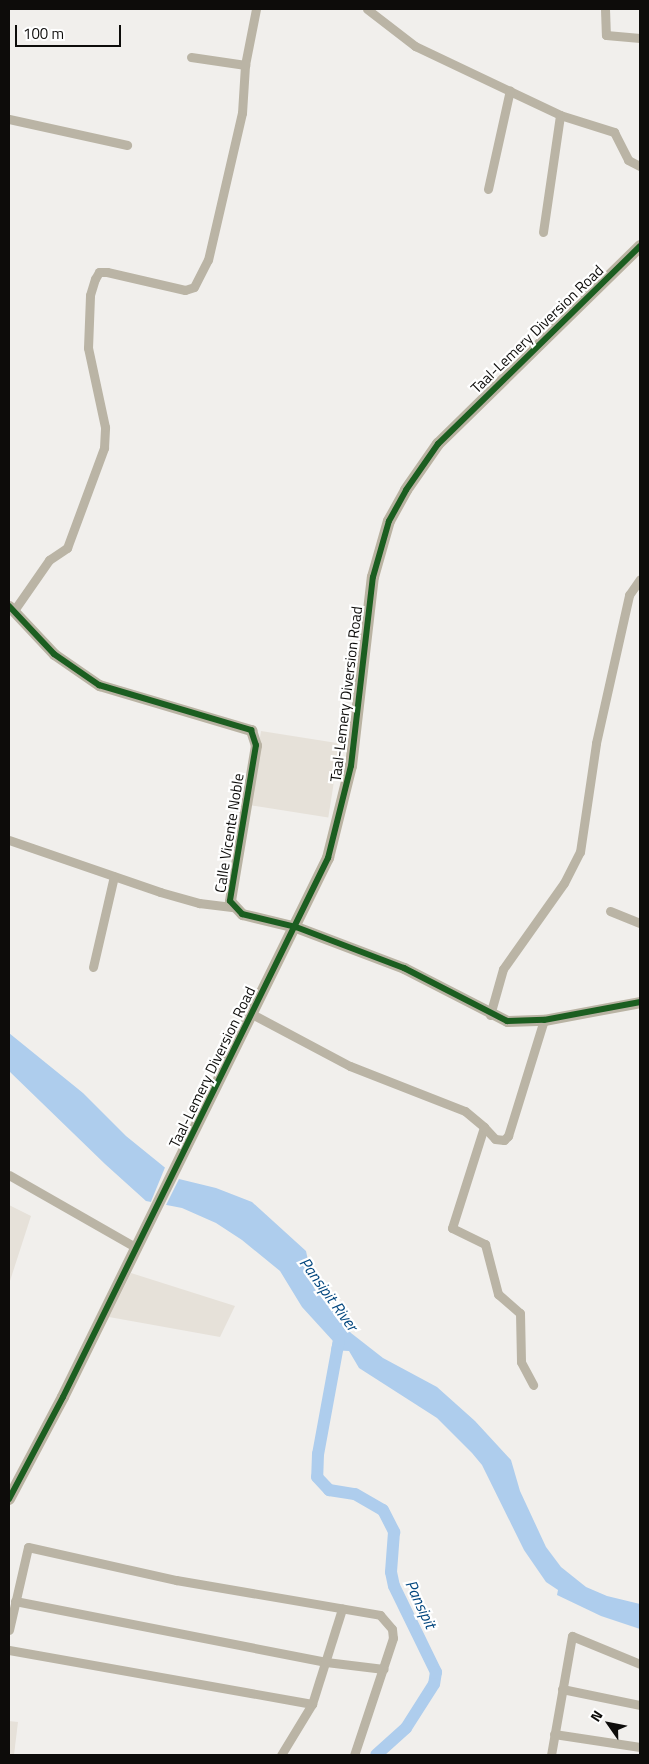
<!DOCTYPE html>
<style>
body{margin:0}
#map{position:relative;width:649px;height:1764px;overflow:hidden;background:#f1efec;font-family:"Titillium Web",sans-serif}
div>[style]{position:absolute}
.built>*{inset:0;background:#e6e1d9;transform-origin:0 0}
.water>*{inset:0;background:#aecded}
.pier>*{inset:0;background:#f1efec}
.river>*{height:12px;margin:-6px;padding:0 6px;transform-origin:6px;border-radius:6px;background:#aecded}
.street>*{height:9px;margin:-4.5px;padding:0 4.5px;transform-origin:4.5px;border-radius:4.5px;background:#bab4a5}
.secondary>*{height:11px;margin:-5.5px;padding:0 5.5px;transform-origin:5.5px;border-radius:5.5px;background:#b9b3a3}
.primary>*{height:12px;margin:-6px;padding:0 6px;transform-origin:6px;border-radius:6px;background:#bab3a2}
.cycleway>*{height:6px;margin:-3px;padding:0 3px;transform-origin:3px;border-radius:3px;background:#1b5e20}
span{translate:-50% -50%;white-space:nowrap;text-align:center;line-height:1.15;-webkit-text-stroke:4.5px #fff;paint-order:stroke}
.street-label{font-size:15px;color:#0d0c0a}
.water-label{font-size:16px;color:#02467e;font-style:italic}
.frame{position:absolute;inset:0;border:10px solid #0d0c0a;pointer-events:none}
.north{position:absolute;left:584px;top:1699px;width:50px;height:50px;-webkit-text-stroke:4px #fff;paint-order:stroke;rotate:303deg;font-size:14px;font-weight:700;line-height:20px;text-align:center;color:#0d0c0a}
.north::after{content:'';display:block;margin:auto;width:18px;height:22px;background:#0d0c0a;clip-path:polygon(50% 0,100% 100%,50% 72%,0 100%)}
.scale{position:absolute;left:15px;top:25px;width:106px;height:22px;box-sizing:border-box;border:2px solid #0d0c0a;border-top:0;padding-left:6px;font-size:15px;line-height:18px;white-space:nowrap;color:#0d0c0a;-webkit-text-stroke:4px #fff;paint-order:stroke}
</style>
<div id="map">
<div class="built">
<div style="left:261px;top:731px;width:80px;height:75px;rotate:9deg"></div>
<div style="clip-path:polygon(9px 1205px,31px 1216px,9px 1284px)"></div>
<div style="clip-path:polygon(131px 1273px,235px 1306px,220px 1337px,109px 1317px)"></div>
<div style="clip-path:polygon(9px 1721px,18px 1722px,14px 1755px,9px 1755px)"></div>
</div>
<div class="water">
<div style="clip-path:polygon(9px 1033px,83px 1093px,126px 1136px,179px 1179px,216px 1188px,252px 1202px,306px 1251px,314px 1288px,351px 1333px,383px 1358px,437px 1387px,475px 1421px,511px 1460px,520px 1491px,546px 1547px,561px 1567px,586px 1587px,607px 1596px,640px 1604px,640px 1629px,601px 1616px,557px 1595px,558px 1590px,546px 1582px,524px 1550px,482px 1465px,472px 1453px,437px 1418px,359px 1368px,349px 1351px,331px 1350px,333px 1341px,302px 1307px,280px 1271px,242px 1240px,216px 1223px,182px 1208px,146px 1201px,105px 1164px,9px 1071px)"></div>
</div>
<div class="pier">
<div style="clip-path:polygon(166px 1165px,180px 1177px,165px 1207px,150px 1204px)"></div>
</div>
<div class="river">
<div style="left:339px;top:1340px;width:116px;rotate:100.4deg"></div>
<div style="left:318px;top:1454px;width:23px;rotate:92deg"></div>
<div style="left:317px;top:1477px;width:18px;rotate:47deg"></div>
<div style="left:329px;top:1490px;width:26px;rotate:9deg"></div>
<div style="left:355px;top:1494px;width:32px;rotate:30deg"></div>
<div style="left:383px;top:1510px;width:25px;rotate:63deg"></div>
<div style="left:394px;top:1532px;width:40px;rotate:94.3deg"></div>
<div style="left:391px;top:1572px;width:14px;rotate:78deg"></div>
<div style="left:394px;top:1586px;width:96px;rotate:64deg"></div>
<div style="left:436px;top:1672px;width:12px;rotate:99deg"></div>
<div style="left:434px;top:1684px;width:52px;rotate:122.5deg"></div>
<div style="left:406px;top:1728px;width:40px;rotate:138deg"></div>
</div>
<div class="street">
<div style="left:367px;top:9px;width:61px;rotate:37.6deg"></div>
<div style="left:415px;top:46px;width:161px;rotate:25.4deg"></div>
<div style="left:560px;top:115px;width:57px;rotate:17.5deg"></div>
<div style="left:614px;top:132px;width:31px;rotate:63deg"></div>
<div style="left:628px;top:160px;width:13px;rotate:27deg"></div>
<div style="left:605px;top:9px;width:26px;rotate:88deg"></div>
<div style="left:606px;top:35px;width:34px;rotate:5deg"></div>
<div style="left:191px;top:57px;width:55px;rotate:8.4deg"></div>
<div style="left:9px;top:119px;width:121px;rotate:12.4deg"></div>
<div style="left:488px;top:189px;width:101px;rotate:-77.5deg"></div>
<div style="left:543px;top:232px;width:118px;rotate:-81.7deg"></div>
<div style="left:15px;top:609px;width:60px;rotate:-55.2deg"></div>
<div style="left:49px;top:560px;width:22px;rotate:-34deg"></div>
<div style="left:67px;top:548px;width:107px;rotate:-69.7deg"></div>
<div style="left:104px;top:448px;width:21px;rotate:-87deg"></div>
<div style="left:105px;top:427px;width:81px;rotate:-102.1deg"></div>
<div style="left:88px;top:348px;width:53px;rotate:-87.8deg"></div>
<div style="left:90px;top:295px;width:17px;rotate:-73deg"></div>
<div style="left:95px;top:279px;width:8px;rotate:-60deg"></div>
<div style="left:99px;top:272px;width:8px"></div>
<div style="left:107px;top:272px;width:80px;rotate:13deg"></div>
<div style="left:185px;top:290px;width:9px;rotate:-18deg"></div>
<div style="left:194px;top:287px;width:30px;rotate:-63deg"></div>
<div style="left:208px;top:260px;width:151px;rotate:-77deg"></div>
<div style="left:242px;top:113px;width:48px;rotate:-86.4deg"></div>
<div style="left:245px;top:65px;width:57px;rotate:-78.9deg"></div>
<div style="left:9px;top:840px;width:160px;rotate:19deg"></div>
<div style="left:160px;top:892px;width:41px;rotate:15.8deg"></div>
<div style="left:199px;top:903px;width:35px;rotate:7deg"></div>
<div style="left:610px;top:911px;width:32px;rotate:22deg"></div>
<div style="left:93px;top:967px;width:93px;rotate:-77deg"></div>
<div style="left:252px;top:1014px;width:111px;rotate:28deg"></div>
<div style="left:350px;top:1066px;width:123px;rotate:21.4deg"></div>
<div style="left:465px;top:1111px;width:25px;rotate:40deg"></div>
<div style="left:484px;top:1127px;width:106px;rotate:107.6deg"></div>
<div style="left:452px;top:1228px;width:37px;rotate:26deg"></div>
<div style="left:485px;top:1244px;width:52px;rotate:75.4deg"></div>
<div style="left:498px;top:1294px;width:29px;rotate:41deg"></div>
<div style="left:520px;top:1313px;width:49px;rotate:88.8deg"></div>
<div style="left:521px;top:1362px;width:26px;rotate:62deg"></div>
<div style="left:490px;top:1015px;width:48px;rotate:-74.2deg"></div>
<div style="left:503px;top:969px;width:105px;rotate:-54.7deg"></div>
<div style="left:564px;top:883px;width:35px;rotate:-63deg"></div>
<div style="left:580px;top:852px;width:110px;rotate:-81.6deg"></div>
<div style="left:596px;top:743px;width:152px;rotate:-77.4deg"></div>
<div style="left:629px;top:595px;width:19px;rotate:-55deg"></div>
<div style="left:484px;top:1127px;width:16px;rotate:47deg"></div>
<div style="left:495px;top:1139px;width:9px;rotate:6deg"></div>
<div style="left:504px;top:1140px;width:6px;rotate:-45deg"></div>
<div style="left:508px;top:1136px;width:121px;rotate:-72.8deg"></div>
<div style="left:9px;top:1175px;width:147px;rotate:29.7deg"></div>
<div style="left:15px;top:1601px;width:317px;rotate:11.1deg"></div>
<div style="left:326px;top:1662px;width:58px;rotate:6.9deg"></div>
<div style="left:9px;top:1630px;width:85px;rotate:-77.1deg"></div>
<div style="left:28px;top:1547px;width:152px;rotate:12.6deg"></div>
<div style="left:176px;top:1580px;width:207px;rotate:9.7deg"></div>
<div style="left:380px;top:1615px;width:18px;rotate:49deg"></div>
<div style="left:392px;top:1629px;width:9px;rotate:84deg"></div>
<div style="left:393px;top:1638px;width:123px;rotate:108.4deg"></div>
<div style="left:9px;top:1650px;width:308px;rotate:10.1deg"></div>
<div style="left:562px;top:1689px;width:80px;rotate:11.6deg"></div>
<div style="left:554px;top:1734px;width:87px;rotate:8.6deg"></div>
<div style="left:281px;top:1755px;width:60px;rotate:-58.7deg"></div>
<div style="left:312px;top:1704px;width:100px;rotate:-72.5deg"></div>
<div style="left:551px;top:1755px;width:121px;rotate:-80deg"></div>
<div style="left:572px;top:1636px;width:74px;rotate:22.4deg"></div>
</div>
<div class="secondary">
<div style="left:9px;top:606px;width:66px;rotate:46.8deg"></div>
<div style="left:54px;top:654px;width:55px;rotate:34.6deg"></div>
<div style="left:99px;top:685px;width:159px;rotate:16.5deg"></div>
<div style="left:251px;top:730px;width:16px;rotate:72deg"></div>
<div style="left:256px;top:745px;width:158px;rotate:99.5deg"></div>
<div style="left:230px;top:901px;width:18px;rotate:47deg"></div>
<div style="left:242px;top:914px;width:56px;rotate:13.5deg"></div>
<div style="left:296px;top:927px;width:116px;rotate:20.8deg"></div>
<div style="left:404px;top:968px;width:116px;rotate:27.2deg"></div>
<div style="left:507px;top:1021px;width:37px;rotate:-2deg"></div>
<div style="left:544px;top:1020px;width:98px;rotate:-10.6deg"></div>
</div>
<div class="primary">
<div style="left:9px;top:1499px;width:115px;rotate:-62.1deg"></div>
<div style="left:63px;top:1397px;width:601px;rotate:-63.82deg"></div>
<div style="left:328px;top:858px;width:95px;rotate:-76deg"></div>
<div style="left:351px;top:766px;width:190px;rotate:-83.4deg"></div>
<div style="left:373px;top:577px;width:58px;rotate:-74.1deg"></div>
<div style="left:389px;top:521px;width:35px;rotate:-61deg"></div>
<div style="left:406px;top:490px;width:56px;rotate:-55.2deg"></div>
<div style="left:438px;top:444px;width:283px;rotate:-44.4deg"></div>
</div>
<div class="cycleway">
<div style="left:9px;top:606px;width:66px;rotate:46.8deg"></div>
<div style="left:54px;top:654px;width:55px;rotate:34.6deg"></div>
<div style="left:99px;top:685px;width:159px;rotate:16.5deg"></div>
<div style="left:251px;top:730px;width:16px;rotate:72deg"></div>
<div style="left:256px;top:745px;width:158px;rotate:99.5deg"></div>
<div style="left:230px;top:901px;width:18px;rotate:47deg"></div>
<div style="left:242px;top:914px;width:56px;rotate:13.5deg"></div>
<div style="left:296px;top:927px;width:116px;rotate:20.8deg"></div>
<div style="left:404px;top:968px;width:116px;rotate:27.2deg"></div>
<div style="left:507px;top:1021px;width:37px;rotate:-2deg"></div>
<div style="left:544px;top:1020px;width:98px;rotate:-10.6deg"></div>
<div style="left:9px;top:1499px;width:115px;rotate:-62.1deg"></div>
<div style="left:63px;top:1397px;width:601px;rotate:-63.82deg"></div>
<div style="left:328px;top:858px;width:95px;rotate:-76deg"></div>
<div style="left:351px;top:766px;width:190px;rotate:-83.4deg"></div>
<div style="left:373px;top:577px;width:58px;rotate:-74.1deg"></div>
<div style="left:389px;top:521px;width:35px;rotate:-61deg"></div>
<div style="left:406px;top:490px;width:56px;rotate:-55.2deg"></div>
<div style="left:438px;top:444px;width:283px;rotate:-44.4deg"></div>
</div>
<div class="street-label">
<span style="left:537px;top:329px;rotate:-44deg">Taal-Lemery Diversion Road</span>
<span style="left:346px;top:694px;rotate:-83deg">Taal-Lemery Diversion Road</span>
<span style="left:229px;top:833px;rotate:-81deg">Calle Vicente Noble</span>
<span style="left:212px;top:1067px;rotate:-64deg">Taal-Lemery Diversion Road</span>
</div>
<div class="water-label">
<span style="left:329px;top:1294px;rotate:54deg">Pansipit River</span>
<span style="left:421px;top:1604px;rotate:65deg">Pansipit</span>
</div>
<div class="frame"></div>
<div class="north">N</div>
<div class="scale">100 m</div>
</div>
